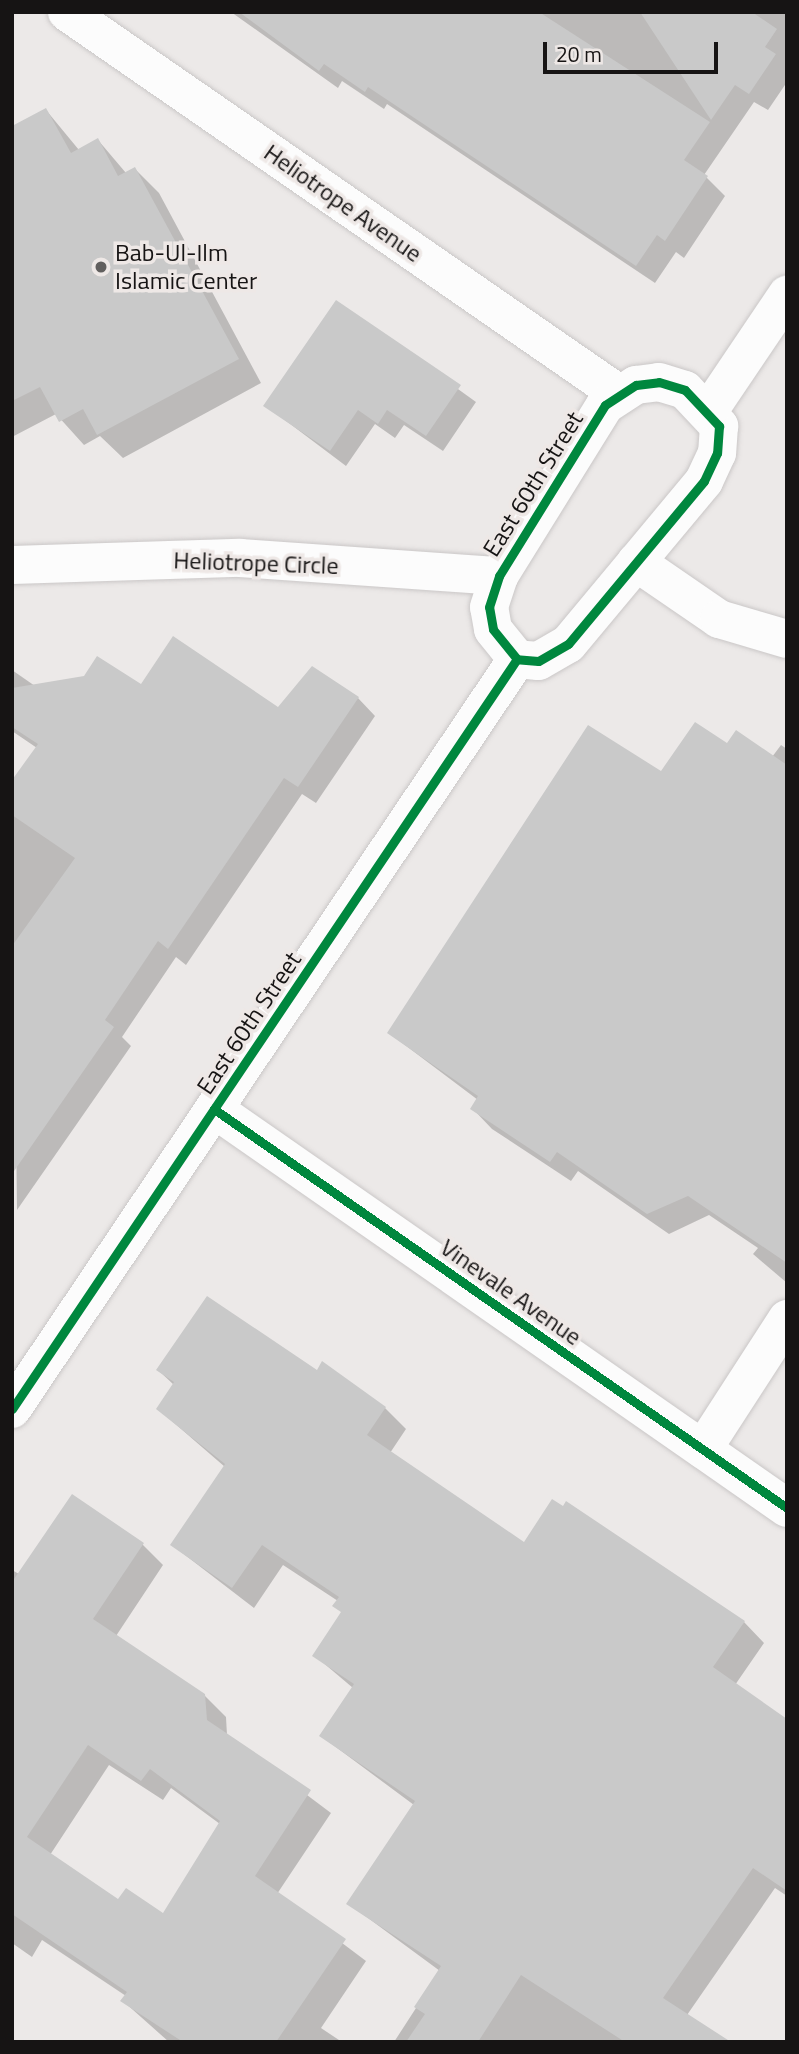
<!DOCTYPE html>
<style>
body{margin:0}
#map{position:relative;width:799px;height:2054px;overflow:hidden;background:#ece9e8;font-family:"Titillium Web",sans-serif}
div>[style]{position:absolute}
.shadow>*{inset:0;background:#0003}
.building>*{inset:0;background:#c9c9c9}
.roads{filter:drop-shadow(0 0 2px #cac7c7) drop-shadow(0 0 2px #cac7c7)}
.minor>*{height:38px;margin:-19px;padding:0 19px;transform-origin:19px;border-radius:19px;background:#fcfcfc}
.cycleway>*{height:9px;margin:-4.5px;padding:0 4.5px;transform-origin:4.5px;border-radius:4.5px;background:#00873e}
.dots>*{width:19px;height:19px;translate:-50% -50%;box-sizing:border-box;border:4px solid #eee8e6;border-radius:50%}
span{translate:-50% -50%;white-space:nowrap;text-align:center;line-height:1.15;-webkit-text-stroke:7px #eee8e6;paint-order:stroke}
.street-label{font-size:24px;color:#161414}
.poi-label{font-size:24px;color:#161414}
.left{translate:0 -50%;text-align:left}
.frame{position:absolute;inset:0;border:14px solid #161414;pointer-events:none}
.scale{position:absolute;left:543px;top:42px;width:175px;height:32px;box-sizing:border-box;border:4px solid #161414;border-top:0;padding-left:9px;font-size:21px;line-height:24px;white-space:nowrap;color:#161414;-webkit-text-stroke:5px #eee8e6;paint-order:stroke}
</style>
<div id="map">
<div class="shadow">
<div style="clip-path:polygon(231px 12px,787px 12px,787px 82px,768px 110px,754px 102px,704px 175px,725px 196px,684px 258px,676px 252px,655px 283px,387px 104px,384px 109px,342px 81px,338px 88px)"></div>
<div style="clip-path:polygon(46px 110px,79px 150px,98px 140px,126px 173px,135px 169px,159px 193px,261px 383px,123px 458px,100px 436px,84px 445px,56px 414px,12px 437px,12px 128px)"></div>
<div style="clip-path:polygon(337px 302px,476px 402px,443px 451px,404px 425px,395px 438px,375px 424px,346px 466px,265px 405px)"></div>
<div style="clip-path:polygon(12px 670px,35px 686px,141px 687px,278px 709px,358px 698px,375px 716px,316px 803px,302px 794px,186px 965px,176px 957px,122px 1037px,131px 1046px,17px 1210px,12px 783px,37px 748px,12px 731px)"></div>
<div style="clip-path:polygon(781px 745px,787px 749px,787px 1283px,753px 1254px,758px 1248px,709px 1215px,669px 1234px,578px 1171px,571px 1181px,492px 1129px,472px 1108px,478px 1100px,389px 1033px,661px 774px,727px 746px,772px 757px)"></div>
<div style="clip-path:polygon(158px 1370px,317px 1373px,385px 1408px,406px 1429px,390px 1453px,524px 1544px,744px 1622px,764px 1643px,735px 1685px,787px 1721px,787px 1896px,775px 1888px,687px 2015px,728px 2042px,394px 2042px,440px 1971px,349px 1904px,414px 1805px,321px 1736px,353px 1688px,314px 1655px,342px 1613px,338px 1601px,283px 1565px,254px 1608px,172px 1545px,225px 1467px,158px 1409px,174px 1385px)"></div>
<div style="clip-path:polygon(evenodd,142px 1544px,163px 1565px,116px 1636px,204px 1695px,226px 1717px,227px 1735px,331px 1813px,277px 1894px,366px 1961px,321px 2028px,342px 2042px,169px 2042px,123px 2001px,126px 1996px,42px 1940px,32px 1957px,12px 1943px,12px 1570px,19px 1574px,142px 1544px,109px 1765px,163px 1800px,171px 1788px,220px 1824px,164px 1915px,119px 1901px,50px 1855px,109px 1765px)"></div>
</div>
<div class="building">
<div style="clip-path:polygon(239px 12px,539px 12px,710px 122px,684px 160px,708px 176px,665px 241px,657px 235px,636px 266px,368px 87px,365px 92px,324px 64px,319px 71px)"></div>
<div style="clip-path:polygon(640px 12px,752px 12px,777px 29px,765px 47px,776px 54px,749px 94px,735px 85px,711px 120px)"></div>
<div style="clip-path:polygon(46px 108px,71px 153px,98px 138px,118px 176px,135px 167px,239px 359px,97px 435px,83px 409px,59px 422px,40px 387px,12px 401px,12px 126px)"></div>
<div style="clip-path:polygon(336px 300px,461px 385px,426px 436px,387px 410px,378px 424px,358px 410px,330px 451px,263px 406px)"></div>
<div style="clip-path:polygon(173px 636px,278px 707px,312px 666px,359px 697px,298px 787px,284px 778px,168px 949px,158px 941px,105px 1020px,114px 1027px,12px 1174px,12px 946px,75px 858px,12px 815px,12px 780px,38px 744px,12px 727px,12px 688px,84px 676px,97px 656px,141px 684px)"></div>
<div style="clip-path:polygon(695px 722px,727px 743px,736px 730px,787px 765px,787px 1263px,688px 1196px,647px 1214px,557px 1152px,550px 1162px,470px 1109px,478px 1096px,387px 1033px,588px 725px,661px 771px)"></div>
<div style="clip-path:polygon(207px 1296px,317px 1370px,322px 1361px,386px 1407px,367px 1435px,524px 1542px,552px 1499px,563px 1506px,566px 1501px,745px 1621px,713px 1667px,787px 1719px,787px 1891px,753px 1868px,663px 1998px,731px 2042px,625px 2042px,521px 1975px,478px 2042px,406px 2042px,425px 2014px,414px 2007px,441px 1966px,346px 1904px,415px 1801px,319px 1736px,354px 1684px,312px 1656px,341px 1612px,332px 1606px,339px 1597px,262px 1545px,232px 1588px,170px 1545px,225px 1464px,156px 1409px,174px 1382px,156px 1370px)"></div>
<div style="clip-path:polygon(evenodd,72px 1494px,144px 1543px,93px 1619px,205px 1694px,207px 1720px,311px 1790px,255px 1876px,346px 1939px,276px 2042px,183px 2042px,120px 2001px,127px 1992px,12px 1914px,12px 1582px,72px 1494px,88px 1745px,141px 1781px,150px 1769px,220px 1821px,163px 1913px,126px 1888px,118px 1899px,27px 1837px,88px 1745px)"></div>
</div>
<div class="roads">
<div class="minor">
<div style="left:67px;top:12px;width:671px;rotate:34.68deg"></div>
<div style="left:659px;top:382px;width:27px;rotate:17deg"></div>
<div style="left:685px;top:390px;width:50px;rotate:46.6deg"></div>
<div style="left:719px;top:426px;width:27px;rotate:94deg"></div>
<div style="left:717px;top:453px;width:31px;rotate:115deg"></div>
<div style="left:704px;top:481px;width:212px;rotate:129.8deg"></div>
<div style="left:568px;top:644px;width:34px;rotate:150deg"></div>
<div style="left:538px;top:661px;width:21px;rotate:-175deg"></div>
<div style="left:517px;top:659px;width:38px;rotate:-129deg"></div>
<div style="left:493px;top:629px;width:22px;rotate:-100deg"></div>
<div style="left:489px;top:607px;width:33px;rotate:-72deg"></div>
<div style="left:499px;top:576px;width:201px;rotate:-58.2deg"></div>
<div style="left:605px;top:405px;width:37px;rotate:-33deg"></div>
<div style="left:636px;top:385px;width:23px;rotate:-7deg"></div>
<div style="left:710px;top:409px;width:138px;rotate:-56deg"></div>
<div style="left:636px;top:562px;width:101px;rotate:34.5deg"></div>
<div style="left:719px;top:619px;width:71px;rotate:16.4deg"></div>
<div style="left:12px;top:565px;width:228px;rotate:-1.8deg"></div>
<div style="left:240px;top:558px;width:260px;rotate:4deg"></div>
<div style="left:214px;top:1109px;width:698px;rotate:34.85deg"></div>
<div style="left:12px;top:1409px;width:904px;rotate:-56.05deg"></div>
<div style="left:703px;top:1449px;width:155px;rotate:-57.1deg"></div>
</div>
</div>
<div class="cycleway">
<div style="left:659px;top:382px;width:27px;rotate:17deg"></div>
<div style="left:685px;top:390px;width:50px;rotate:46.6deg"></div>
<div style="left:719px;top:426px;width:27px;rotate:94deg"></div>
<div style="left:717px;top:453px;width:31px;rotate:115deg"></div>
<div style="left:704px;top:481px;width:212px;rotate:129.8deg"></div>
<div style="left:568px;top:644px;width:34px;rotate:150deg"></div>
<div style="left:538px;top:661px;width:21px;rotate:-175deg"></div>
<div style="left:517px;top:659px;width:38px;rotate:-129deg"></div>
<div style="left:493px;top:629px;width:22px;rotate:-100deg"></div>
<div style="left:489px;top:607px;width:33px;rotate:-72deg"></div>
<div style="left:499px;top:576px;width:201px;rotate:-58.2deg"></div>
<div style="left:605px;top:405px;width:37px;rotate:-33deg"></div>
<div style="left:636px;top:385px;width:23px;rotate:-7deg"></div>
<div style="left:214px;top:1109px;width:698px;rotate:34.85deg"></div>
<div style="left:12px;top:1409px;width:904px;rotate:-56.05deg"></div>
</div>
<div class="dots">
<div style="left:101px;top:267px;background:#615f5e"></div>
</div>
<div class="street-label">
<span style="left:343px;top:203px;rotate:35deg">Heliotrope Avenue</span>
<span style="left:533px;top:484px;rotate:-58deg">East 60th Street</span>
<span style="left:256px;top:563px;rotate:2deg">Heliotrope Circle</span>
<span style="left:249px;top:1023px;rotate:-56deg">East 60th Street</span>
<span style="left:511px;top:1292px;rotate:35deg">Vinevale Avenue</span>
</div>
<div class="poi-label">
<span class="left" style="left:115px;top:267px">Bab-Ul-Ilm<br>Islamic Center</span>
</div>
<div class="frame"></div>
<div class="scale">20 m</div>
</div>
